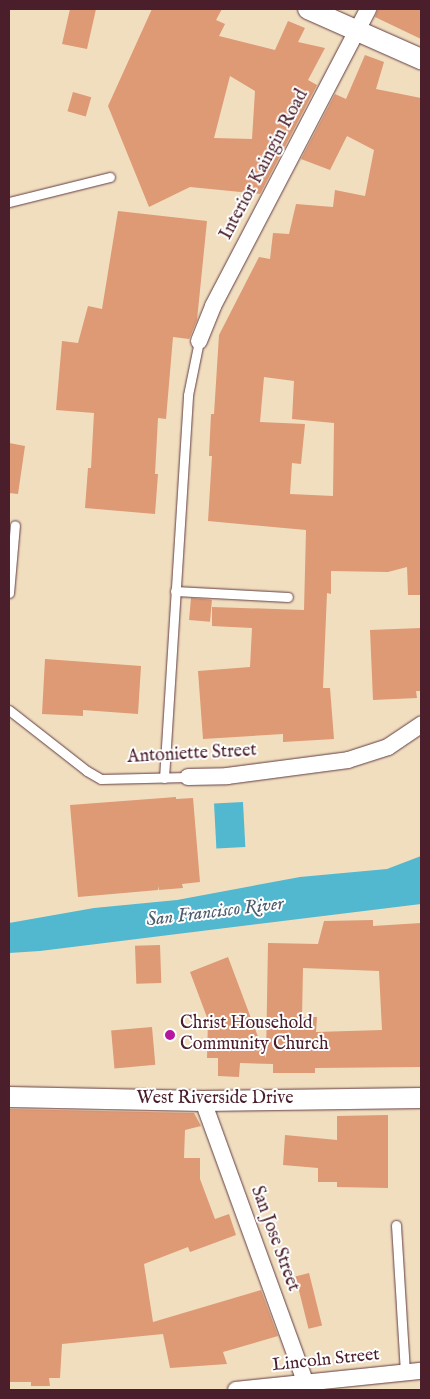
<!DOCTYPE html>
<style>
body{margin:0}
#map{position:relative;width:430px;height:1399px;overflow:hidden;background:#f1debf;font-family:"IM FELL English",serif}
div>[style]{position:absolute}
.water>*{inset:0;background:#51b8cf;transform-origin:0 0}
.building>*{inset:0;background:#de9975;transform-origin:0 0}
.roads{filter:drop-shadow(0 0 1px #633c41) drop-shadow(0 0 1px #633c41)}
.service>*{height:9px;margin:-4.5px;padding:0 4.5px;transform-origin:4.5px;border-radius:4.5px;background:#fff}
.minor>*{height:16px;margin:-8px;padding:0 8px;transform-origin:8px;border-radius:8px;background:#fff}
.tertiary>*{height:20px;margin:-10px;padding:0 10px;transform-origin:10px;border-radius:10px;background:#fff}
.dots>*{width:14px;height:14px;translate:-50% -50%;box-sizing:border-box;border:2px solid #fff;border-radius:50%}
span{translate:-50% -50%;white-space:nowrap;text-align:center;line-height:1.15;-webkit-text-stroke:4px #fff;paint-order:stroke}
.street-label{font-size:18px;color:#4a1f2b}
.poi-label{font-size:18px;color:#4a1f2b}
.left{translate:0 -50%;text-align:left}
.water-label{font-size:19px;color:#4d5c6d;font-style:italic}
.frame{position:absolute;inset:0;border:10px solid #4a1f2b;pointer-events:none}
</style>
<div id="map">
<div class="water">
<div style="left:243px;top:802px;width:45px;height:29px;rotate:87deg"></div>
<div style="clip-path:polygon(421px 856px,421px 904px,40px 951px,9px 953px,9px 923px,94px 908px,177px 900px,300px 877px,387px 869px)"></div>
</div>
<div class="building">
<div style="clip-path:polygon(70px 9px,96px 9px,87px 49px,62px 44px)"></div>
<div style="clip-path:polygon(evenodd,152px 9px,222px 9px,216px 20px,225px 24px,219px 36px,275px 50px,288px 21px,305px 28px,298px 42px,325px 48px,308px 80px,317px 85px,260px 194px,190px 187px,149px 207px,108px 106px,152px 9px,230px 76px,255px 91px,252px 139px,214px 138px,230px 76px)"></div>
<div style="clip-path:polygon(378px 9px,421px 9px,421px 39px,375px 17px)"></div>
<div style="clip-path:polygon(evenodd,365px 55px,384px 62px,376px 89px,421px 98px,421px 595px,408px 595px,407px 567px,388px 572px,331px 571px,331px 594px,327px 593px,323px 688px,330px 688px,334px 739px,283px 742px,283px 734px,203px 739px,198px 671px,250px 667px,252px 628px,212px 626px,212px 607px,304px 610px,306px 530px,208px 521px,212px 456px,209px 456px,211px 414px,214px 414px,219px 335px,259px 257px,270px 259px,273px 233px,289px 234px,296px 204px,333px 207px,335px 190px,365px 196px,374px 150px,347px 136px,330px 170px,301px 159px,335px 94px,346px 99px,365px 55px,264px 377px,294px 381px,292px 419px,334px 423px,333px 496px,290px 494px,292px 463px,301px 464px,305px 424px,260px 422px,264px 377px)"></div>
<div style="left:73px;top:92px;width:19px;height:20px;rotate:16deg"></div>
<div style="clip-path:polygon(118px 211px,207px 221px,197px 320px,189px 339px,173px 337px,166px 419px,158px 418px,155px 474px,158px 474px,155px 514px,85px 508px,88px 468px,91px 468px,94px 413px,56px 410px,62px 341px,78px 343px,88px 306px,102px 309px)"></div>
<div style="clip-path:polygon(9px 443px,25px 446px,18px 494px,9px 493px)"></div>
<div style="left:191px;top:598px;width:21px;height:22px;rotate:5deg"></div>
<div style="clip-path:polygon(421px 628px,421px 691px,416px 691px,417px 698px,373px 700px,370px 630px)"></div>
<div style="clip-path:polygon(45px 659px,141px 666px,138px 714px,83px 710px,83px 716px,42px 714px)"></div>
<div style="clip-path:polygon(176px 797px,176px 799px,193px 798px,200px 882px,182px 884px,183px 888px,159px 890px,158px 886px,158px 890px,78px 897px,70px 805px)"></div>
<div style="clip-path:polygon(evenodd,373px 920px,373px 926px,421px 923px,421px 1067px,315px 1068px,315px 1073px,273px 1073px,273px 1064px,240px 1063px,239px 1077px,218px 1076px,218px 1058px,207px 1058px,208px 1020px,190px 972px,228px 957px,266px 1058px,268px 943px,318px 944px,324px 921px,373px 920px,303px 968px,379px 971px,382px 1030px,316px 1032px,317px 1017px,302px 1017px,303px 968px)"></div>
<div style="left:160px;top:945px;width:38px;height:25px;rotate:88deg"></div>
<div style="left:152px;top:1027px;width:38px;height:41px;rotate:85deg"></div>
<div style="clip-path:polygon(9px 1109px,194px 1113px,201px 1126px,185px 1130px,184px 1158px,200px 1158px,200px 1179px,215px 1219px,229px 1214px,236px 1235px,190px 1252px,188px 1247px,144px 1264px,153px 1322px,261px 1290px,278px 1336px,223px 1352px,227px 1364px,170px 1368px,163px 1334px,62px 1344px,60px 1378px,49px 1378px,50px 1386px,31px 1386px,31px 1382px,9px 1382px)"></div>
<div style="clip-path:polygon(388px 1115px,388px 1188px,337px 1187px,337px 1182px,318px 1182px,318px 1168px,283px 1165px,285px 1135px,337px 1140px,337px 1116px)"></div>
<div style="left:309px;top:1273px;width:54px;height:14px;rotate:76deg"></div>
</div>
<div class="roads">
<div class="service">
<div style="left:9px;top:202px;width:104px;rotate:-13.9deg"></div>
<div style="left:175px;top:591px;width:113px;rotate:3deg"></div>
<div style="left:9px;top:593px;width:68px;rotate:-85deg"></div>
<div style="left:9px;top:710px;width:99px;rotate:38deg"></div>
<div style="left:87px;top:771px;width:16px;rotate:30deg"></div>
<div style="left:101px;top:779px;width:87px;rotate:-1.3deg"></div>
<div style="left:164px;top:778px;width:384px;rotate:-86.4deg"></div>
<div style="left:188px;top:395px;width:55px;rotate:-78.5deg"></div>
<div style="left:396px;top:1225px;width:147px;rotate:86.5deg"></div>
</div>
<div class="minor">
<div style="left:199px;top:341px;width:38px;rotate:-68deg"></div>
<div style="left:213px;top:306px;width:335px;rotate:-62.4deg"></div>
<div style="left:188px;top:777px;width:39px;rotate:-1deg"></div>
<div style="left:227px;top:776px;width:122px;rotate:-7.5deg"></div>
<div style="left:348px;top:760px;width:42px;rotate:-18deg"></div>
<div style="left:388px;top:747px;width:40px;rotate:-34deg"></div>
<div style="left:203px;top:1101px;width:307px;rotate:70deg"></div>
<div style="left:236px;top:1390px;width:186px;rotate:-5.9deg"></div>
</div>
<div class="tertiary">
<div style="left:308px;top:9px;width:124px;rotate:23.9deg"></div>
<div style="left:9px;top:1097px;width:194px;rotate:1.2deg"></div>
<div style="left:203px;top:1101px;width:218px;rotate:-0.8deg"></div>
</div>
</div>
<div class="dots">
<div style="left:170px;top:1035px;background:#b5179e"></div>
</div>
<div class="street-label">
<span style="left:265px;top:165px;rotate:-62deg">Interior Kaingin Road</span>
<span style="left:192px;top:755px;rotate:-3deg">Antoniette Street</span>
<span style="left:215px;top:1099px">West Riverside Drive</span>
<span style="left:274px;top:1239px;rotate:70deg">San Jose Street</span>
<span style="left:326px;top:1361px;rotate:-6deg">Lincoln Street</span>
</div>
<div class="poi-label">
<span class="left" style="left:180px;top:1035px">Christ Household<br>Community Church</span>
</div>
<div class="water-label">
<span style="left:215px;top:913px;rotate:-7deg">San Francisco River</span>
</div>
<div class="frame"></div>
</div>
